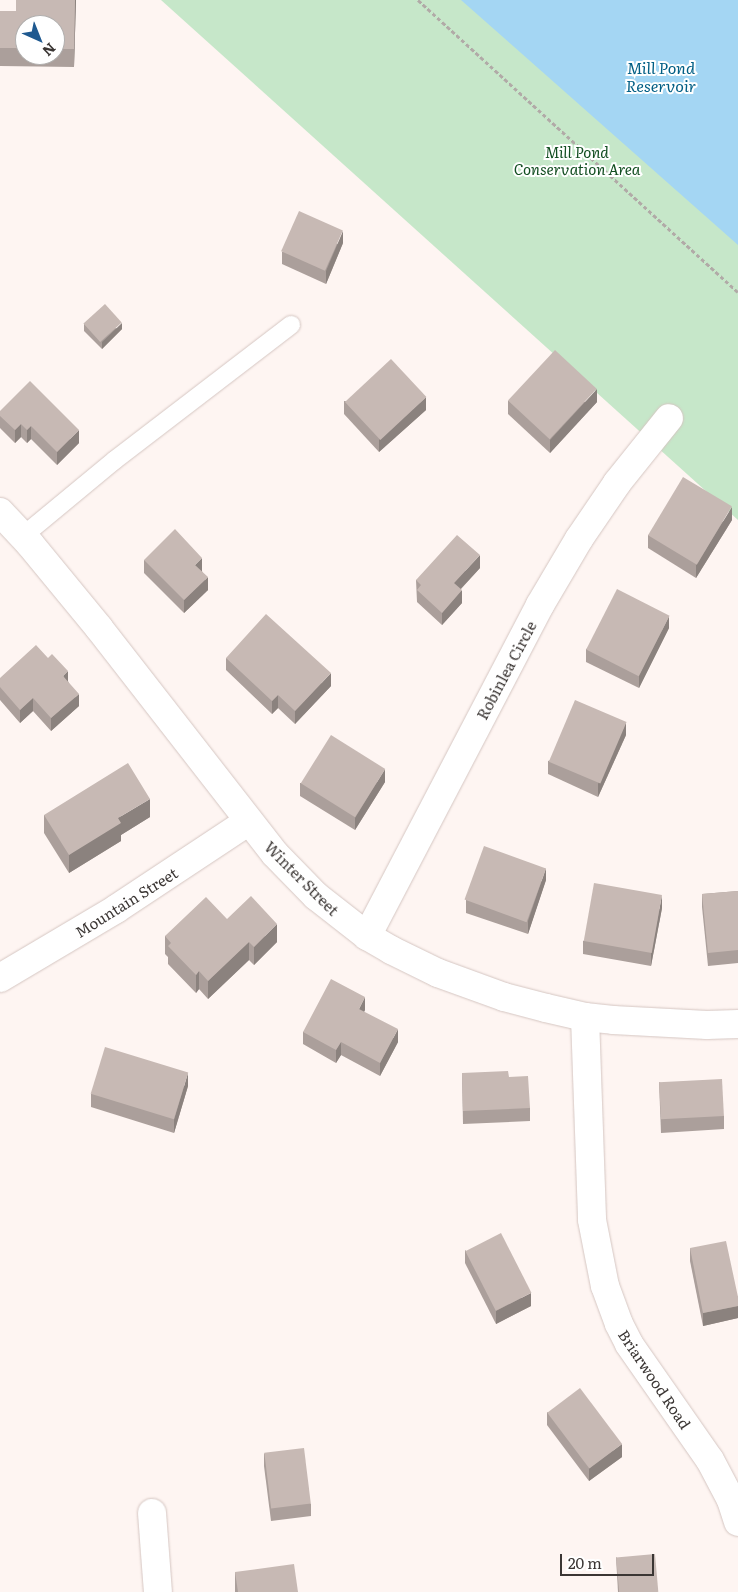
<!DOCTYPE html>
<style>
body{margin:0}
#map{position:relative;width:738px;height:1592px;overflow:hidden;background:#fef5f2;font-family:Literata,serif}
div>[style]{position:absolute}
.green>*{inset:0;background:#c6e7c9}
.water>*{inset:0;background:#a4d6f3}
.path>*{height:3px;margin-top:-1.5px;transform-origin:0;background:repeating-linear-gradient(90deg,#b1aaa7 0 4px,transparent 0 6.5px)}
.roads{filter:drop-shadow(0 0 1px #d5c6c2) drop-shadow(0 0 1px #d5c6c2)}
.lane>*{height:18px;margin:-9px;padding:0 9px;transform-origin:9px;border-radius:9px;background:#fff}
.street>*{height:28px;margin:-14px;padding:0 14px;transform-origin:14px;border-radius:14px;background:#fff}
.secondary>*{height:28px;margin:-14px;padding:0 14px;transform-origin:14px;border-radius:14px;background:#fff}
.wall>*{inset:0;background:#ab9f9b}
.shaded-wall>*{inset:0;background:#8b827e}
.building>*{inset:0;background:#c7b9b4;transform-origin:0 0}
span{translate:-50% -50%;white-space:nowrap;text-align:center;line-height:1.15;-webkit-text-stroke:4px #fff;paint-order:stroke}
.park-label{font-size:15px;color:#124e21;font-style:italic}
.street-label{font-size:15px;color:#3b3634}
.water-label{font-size:16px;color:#005e84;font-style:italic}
.north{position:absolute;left:15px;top:15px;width:50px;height:50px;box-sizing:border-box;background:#fff;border:1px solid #b1afae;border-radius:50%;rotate:136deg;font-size:14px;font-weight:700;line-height:20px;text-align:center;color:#3b3634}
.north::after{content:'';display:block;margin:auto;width:18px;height:22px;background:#1f5990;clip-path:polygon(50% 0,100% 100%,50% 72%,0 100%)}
.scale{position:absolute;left:560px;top:1554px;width:94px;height:22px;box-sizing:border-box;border:2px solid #3b3634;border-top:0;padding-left:6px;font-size:15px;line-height:18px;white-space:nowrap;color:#3b3634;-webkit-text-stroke:4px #fff;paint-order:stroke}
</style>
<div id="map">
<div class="green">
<div style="clip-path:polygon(161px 0,738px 0,738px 520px)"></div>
</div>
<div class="water">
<div style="clip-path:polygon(461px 0,738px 0,738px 245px)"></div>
</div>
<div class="path">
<div style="left:418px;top:0;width:433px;rotate:42.4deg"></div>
</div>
<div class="roads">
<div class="lane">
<div style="left:23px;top:536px;width:119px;rotate:-39.6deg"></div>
<div style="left:115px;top:460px;width:222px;rotate:-37.5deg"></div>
</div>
<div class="street">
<div style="left:367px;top:936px;width:373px;rotate:-62.4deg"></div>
<div style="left:540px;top:605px;width:77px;rotate:-59.4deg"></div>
<div style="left:579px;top:539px;width:68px;rotate:-55.8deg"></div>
<div style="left:617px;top:483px;width:83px;rotate:-51.3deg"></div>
<div style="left:0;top:978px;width:135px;rotate:-30.7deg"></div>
<div style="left:116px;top:909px;width:159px;rotate:-33.5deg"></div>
<div style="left:585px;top:1017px;width:203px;rotate:88deg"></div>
<div style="left:592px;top:1220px;width:67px;rotate:78.9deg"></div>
<div style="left:605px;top:1286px;width:40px;rotate:69.8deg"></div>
<div style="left:619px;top:1324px;width:22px;rotate:63deg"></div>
<div style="left:629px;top:1344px;width:141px;rotate:55.1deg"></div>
<div style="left:710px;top:1460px;width:45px;rotate:62.3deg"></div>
<div style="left:731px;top:1500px;width:23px;rotate:72deg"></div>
<div style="left:152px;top:1513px;width:79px;rotate:85.7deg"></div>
</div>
<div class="secondary">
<div style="left:0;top:512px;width:44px;rotate:46.8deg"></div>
<div style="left:30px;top:544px;width:109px;rotate:50.6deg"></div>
<div style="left:99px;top:628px;width:286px;rotate:52.1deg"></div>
<div style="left:275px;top:854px;width:59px;rotate:45.7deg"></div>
<div style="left:316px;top:896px;width:65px;rotate:38.1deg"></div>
<div style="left:367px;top:936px;width:28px;rotate:30deg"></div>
<div style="left:391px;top:950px;width:52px;rotate:26.1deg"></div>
<div style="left:438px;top:973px;width:70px;rotate:20deg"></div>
<div style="left:504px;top:997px;width:43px;rotate:14.7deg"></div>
<div style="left:546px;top:1008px;width:40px;rotate:13deg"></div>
<div style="left:585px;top:1017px;width:28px;rotate:6deg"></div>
<div style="left:613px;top:1020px;width:94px;rotate:3deg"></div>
<div style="left:707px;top:1025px;width:31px;rotate:-2deg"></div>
</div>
</div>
<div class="wall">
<div style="clip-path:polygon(evenodd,16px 0,76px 0,74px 67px,0 66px,0 11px,16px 11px,16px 0,25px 25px,55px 25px,55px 55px,25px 55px,25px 25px)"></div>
<div style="clip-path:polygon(343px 243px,326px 284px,282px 264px,282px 252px)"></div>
<div style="clip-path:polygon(84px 324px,122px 329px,102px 349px,84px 331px)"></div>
<div style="clip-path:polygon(344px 401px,426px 410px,379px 452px,344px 414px)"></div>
<div style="clip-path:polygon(508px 401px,597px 402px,550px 453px,508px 414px)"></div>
<div style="clip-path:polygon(0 411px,79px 443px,57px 465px,31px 439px,27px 443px,21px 437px,15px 443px,0 428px)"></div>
<div style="clip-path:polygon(732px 520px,696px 578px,648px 548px,648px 535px)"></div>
<div style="clip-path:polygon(144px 560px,202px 571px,208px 590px,184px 613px,144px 573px)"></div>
<div style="clip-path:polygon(480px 568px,461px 589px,462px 603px,442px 625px,417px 602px,416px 580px)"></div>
<div style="clip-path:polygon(669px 628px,639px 688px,586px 662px,586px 649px)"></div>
<div style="clip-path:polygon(226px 658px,331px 686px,295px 724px,278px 708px,272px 714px,226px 670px)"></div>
<div style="clip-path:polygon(0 678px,68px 681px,79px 706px,51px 731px,33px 711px,20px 723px,0 700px)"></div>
<div style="clip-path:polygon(626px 735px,598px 797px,548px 774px,548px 761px)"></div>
<div style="clip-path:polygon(385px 782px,355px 830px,300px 796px,300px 783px)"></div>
<div style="clip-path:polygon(44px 815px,150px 817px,121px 835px,121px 841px,69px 873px,44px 833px)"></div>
<div style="clip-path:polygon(546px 880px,528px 934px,466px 913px,466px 900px)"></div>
<div style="clip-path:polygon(738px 891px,738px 963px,708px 966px,702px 907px,702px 894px)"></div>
<div style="clip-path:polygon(662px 908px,651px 966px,583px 954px,583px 941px)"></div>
<div style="clip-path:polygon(227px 919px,277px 942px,254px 965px,249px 960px,208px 999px,199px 989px,196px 993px,168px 964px,168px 957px,165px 954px,165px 936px)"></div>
<div style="clip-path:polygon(365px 1010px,364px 1012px,398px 1042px,380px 1076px,341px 1055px,336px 1063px,303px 1044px,303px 1032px)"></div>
<div style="clip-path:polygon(462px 1073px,530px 1108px,530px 1121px,463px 1124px)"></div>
<div style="clip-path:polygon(659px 1082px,724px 1116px,724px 1129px,661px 1133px)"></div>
<div style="clip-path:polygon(188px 1086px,174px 1133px,91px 1107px,91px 1094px)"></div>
<div style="clip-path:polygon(690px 1248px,738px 1297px,738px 1318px,703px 1326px,690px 1261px)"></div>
<div style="clip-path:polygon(465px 1250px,531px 1306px,496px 1324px,465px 1263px)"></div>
<div style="clip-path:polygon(547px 1412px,622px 1457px,589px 1481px,547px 1425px)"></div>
<div style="clip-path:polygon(264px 1453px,311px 1504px,311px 1516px,271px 1521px,264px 1466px)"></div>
<div style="clip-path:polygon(616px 1557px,658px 1592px,618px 1592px)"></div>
<div style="clip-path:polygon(235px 1572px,298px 1592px,235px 1592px)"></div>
</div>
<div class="shaded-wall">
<div style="clip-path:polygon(75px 0,76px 0,74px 67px,74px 49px)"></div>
<div style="clip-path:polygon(343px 231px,343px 243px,326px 284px,326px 271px)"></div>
<div style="clip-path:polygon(122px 323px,122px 329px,102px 349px,102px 342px)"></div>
<div style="clip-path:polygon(597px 389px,597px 402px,550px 453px,550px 440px)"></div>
<div style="clip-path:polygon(426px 397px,426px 410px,379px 452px,379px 440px)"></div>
<div style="clip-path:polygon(21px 424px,21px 437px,15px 443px,15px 430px)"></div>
<div style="clip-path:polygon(31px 426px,31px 439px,27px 443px,27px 430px)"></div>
<div style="clip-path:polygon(79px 430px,79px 443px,57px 465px,57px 452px)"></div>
<div style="clip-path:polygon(732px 507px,732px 520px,696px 578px,696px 565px)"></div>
<div style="clip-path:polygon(480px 555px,480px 568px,454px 596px,454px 583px)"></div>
<div style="clip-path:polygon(202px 558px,202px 571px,195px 577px,195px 565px)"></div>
<div style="clip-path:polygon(208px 577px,208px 590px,184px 613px,184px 600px)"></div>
<div style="clip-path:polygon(462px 590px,462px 603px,442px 625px,442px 613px)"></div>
<div style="clip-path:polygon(669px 616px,669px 628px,639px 688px,639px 676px)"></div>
<div style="clip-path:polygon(68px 671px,68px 684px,63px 676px)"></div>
<div style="clip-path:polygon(331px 673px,331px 686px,295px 724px,295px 711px)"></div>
<div style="clip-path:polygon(79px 694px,79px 706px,51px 731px,51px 718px)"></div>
<div style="clip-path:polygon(278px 695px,278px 708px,272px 714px,272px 701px)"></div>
<div style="clip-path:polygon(33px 698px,33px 711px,20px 723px,20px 710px)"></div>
<div style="clip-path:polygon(626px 722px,626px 735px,598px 797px,598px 784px)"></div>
<div style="clip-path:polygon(385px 769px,385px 782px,355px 830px,355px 818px)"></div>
<div style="clip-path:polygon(150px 799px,150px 817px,121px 835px,121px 841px,69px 873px,69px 855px,118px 818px)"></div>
<div style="clip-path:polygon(546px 868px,546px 880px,528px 934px,528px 921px)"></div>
<div style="clip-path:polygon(662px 895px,662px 908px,651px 966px,651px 954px)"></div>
<div style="clip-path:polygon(277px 924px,277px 942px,254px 965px,254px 947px)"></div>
<div style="clip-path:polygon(249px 942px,249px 960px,208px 999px,208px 981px)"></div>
<div style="clip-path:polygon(199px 971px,199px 989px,196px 993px,196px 975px)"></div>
<div style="clip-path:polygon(365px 997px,365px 1010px,359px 1021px,359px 1009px)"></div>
<div style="clip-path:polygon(398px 1029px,398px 1042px,380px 1076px,380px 1063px)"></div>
<div style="clip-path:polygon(341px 1042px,341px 1055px,336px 1063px,336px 1050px)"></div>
<div style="clip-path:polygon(188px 1073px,188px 1086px,174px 1133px,174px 1120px)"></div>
<div style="clip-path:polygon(531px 1293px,531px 1306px,496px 1324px,496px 1311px)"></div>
<div style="clip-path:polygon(738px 1306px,738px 1318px,703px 1326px,703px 1313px)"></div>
<div style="clip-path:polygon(622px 1444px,622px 1457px,589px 1481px,589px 1468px)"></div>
</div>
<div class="building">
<div style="clip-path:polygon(16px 0,75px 0,74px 49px,55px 49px,55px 25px,25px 25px,25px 48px,0 48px,0 11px,16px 11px)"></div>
<div style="left:299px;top:211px;width:48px;height:44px;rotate:24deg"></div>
<div style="left:105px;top:304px;width:25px;height:29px;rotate:48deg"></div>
<div style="left:555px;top:350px;width:57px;height:69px;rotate:43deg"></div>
<div style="left:391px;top:359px;width:52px;height:63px;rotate:47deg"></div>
<div style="clip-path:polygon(30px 381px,79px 430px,57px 452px,31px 426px,27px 430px,21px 424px,15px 430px,0 416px,0 411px)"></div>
<div style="left:683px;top:477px;width:57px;height:68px;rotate:31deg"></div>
<div style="clip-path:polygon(175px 529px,202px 558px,195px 565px,208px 577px,184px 600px,144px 560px)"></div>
<div style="clip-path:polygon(457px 535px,480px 555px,454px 583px,462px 590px,442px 613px,417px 590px,421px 585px,416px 580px)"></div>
<div style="left:617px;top:589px;width:59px;height:68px;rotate:27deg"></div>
<div style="clip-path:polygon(266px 614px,331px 673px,295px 711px,278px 695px,272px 701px,226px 658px)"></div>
<div style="clip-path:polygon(36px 645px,48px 658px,52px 654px,68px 671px,63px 676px,79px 694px,51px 718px,33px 698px,20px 710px,0 687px,0 678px)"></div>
<div style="left:575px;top:700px;width:56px;height:67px;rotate:23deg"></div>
<div style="left:331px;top:735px;width:64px;height:57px;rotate:32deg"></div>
<div style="clip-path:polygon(128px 763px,150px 799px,118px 818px,121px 823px,69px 855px,44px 815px)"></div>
<div style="left:484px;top:846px;width:66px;height:57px;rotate:20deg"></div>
<div style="left:594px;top:883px;width:69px;height:59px;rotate:10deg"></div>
<div style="clip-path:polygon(738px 891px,738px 950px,708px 953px,702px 894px)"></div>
<div style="clip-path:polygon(251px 896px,277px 924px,254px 947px,249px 942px,208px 981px,199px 971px,196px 975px,168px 946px,171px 943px,165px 936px,206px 897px,227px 919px)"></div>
<div style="clip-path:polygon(331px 979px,365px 997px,359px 1009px,398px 1029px,380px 1063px,341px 1042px,336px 1050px,303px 1032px)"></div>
<div style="left:105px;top:1047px;width:87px;height:49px;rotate:17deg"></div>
<div style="clip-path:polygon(508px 1071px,509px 1077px,528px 1076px,530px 1108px,463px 1111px,462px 1073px)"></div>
<div style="left:722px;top:1079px;width:37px;height:63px;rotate:87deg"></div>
<div style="left:501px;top:1233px;width:67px;height:40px;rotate:63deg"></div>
<div style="clip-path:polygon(726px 1241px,738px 1297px,738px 1306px,703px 1313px,690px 1248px)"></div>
<div style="left:580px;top:1388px;width:70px;height:41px;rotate:53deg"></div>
<div style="left:304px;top:1448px;width:56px;height:40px;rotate:83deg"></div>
<div style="left:655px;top:1554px;width:38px;height:39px;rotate:85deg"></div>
<div style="clip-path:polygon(294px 1564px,298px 1592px,238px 1592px,235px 1572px)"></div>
</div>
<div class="park-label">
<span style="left:577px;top:160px">Mill Pond<br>Conservation Area</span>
</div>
<div class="street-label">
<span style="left:506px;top:670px;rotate:-62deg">Robinlea Circle</span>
<span style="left:302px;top:878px;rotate:45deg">Winter Street</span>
<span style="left:126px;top:902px;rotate:-32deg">Mountain Street</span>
<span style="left:655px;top:1379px;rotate:56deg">Briarwood Road</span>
</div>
<div class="water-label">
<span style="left:661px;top:76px">Mill Pond<br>Reservoir</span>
</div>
<div class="north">N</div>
<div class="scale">20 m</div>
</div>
